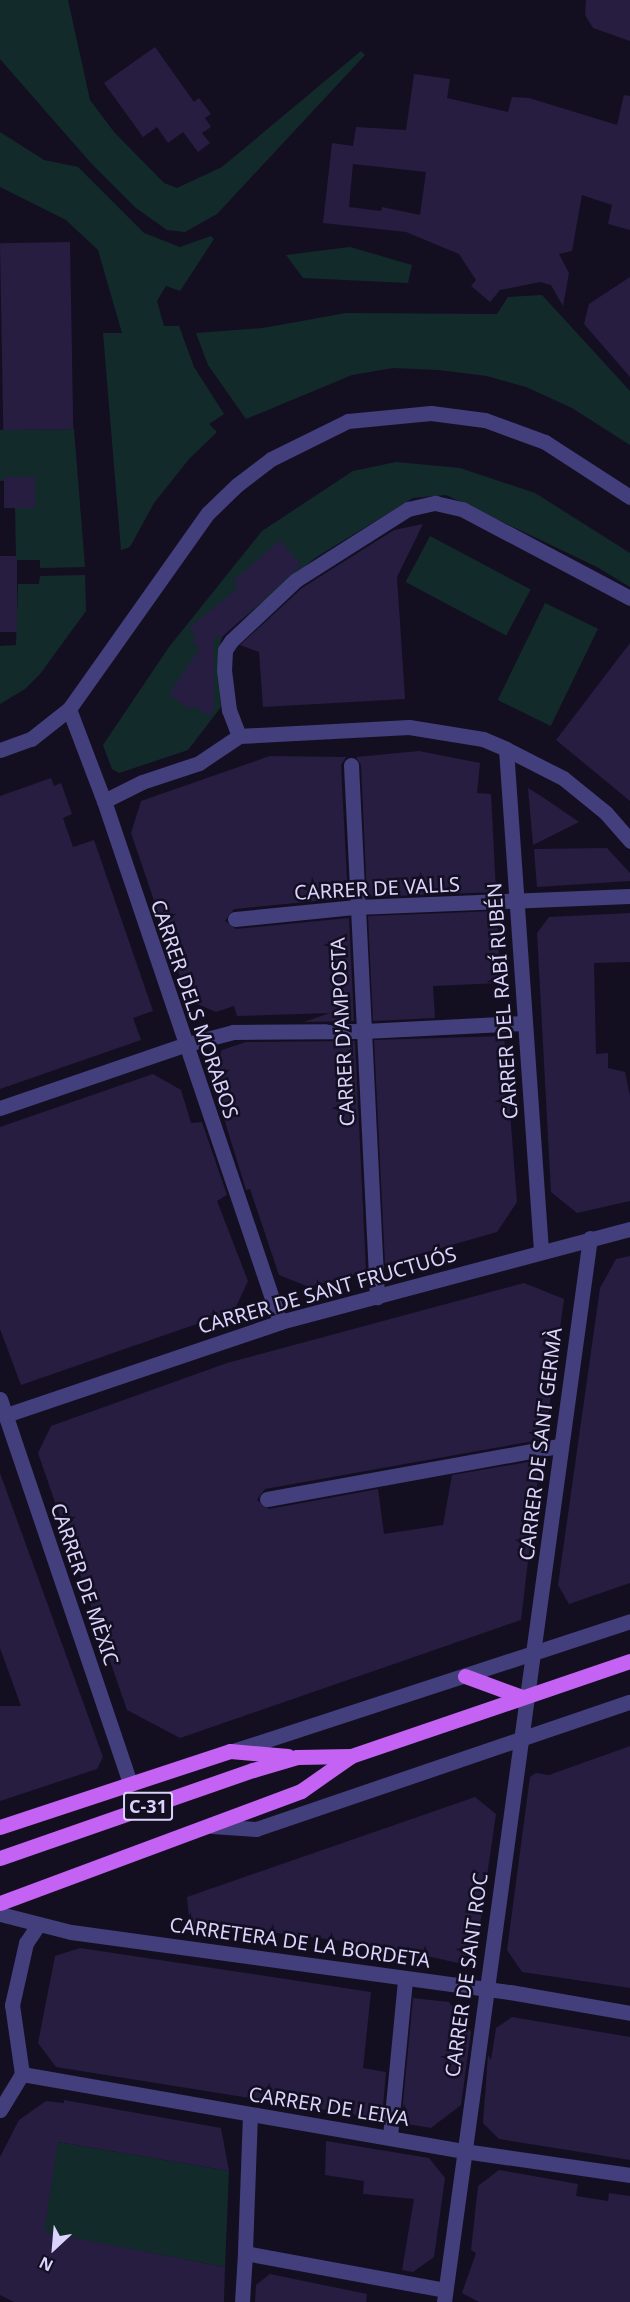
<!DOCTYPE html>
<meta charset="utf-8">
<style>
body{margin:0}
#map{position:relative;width:630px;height:2302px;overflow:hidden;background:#130f21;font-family:"Noto Sans",sans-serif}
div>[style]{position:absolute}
.green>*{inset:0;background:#132a2b;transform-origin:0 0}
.building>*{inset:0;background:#261d41;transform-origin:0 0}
.pedestrian>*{height:15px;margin:-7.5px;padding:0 7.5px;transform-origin:7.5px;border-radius:7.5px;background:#433e7c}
.minor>*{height:15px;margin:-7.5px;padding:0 7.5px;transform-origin:7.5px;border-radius:7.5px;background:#433e7c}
.tertiary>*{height:15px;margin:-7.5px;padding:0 7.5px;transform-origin:7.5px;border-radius:7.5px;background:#433e7c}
.primary>*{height:15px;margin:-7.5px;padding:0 7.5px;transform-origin:7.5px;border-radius:7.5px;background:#c463f3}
span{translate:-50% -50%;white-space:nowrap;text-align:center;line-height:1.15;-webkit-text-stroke:5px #130f21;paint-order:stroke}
.shield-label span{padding:2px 4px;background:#130f21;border:2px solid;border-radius:4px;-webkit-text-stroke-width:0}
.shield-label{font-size:18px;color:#dad3fc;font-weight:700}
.street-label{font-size:20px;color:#dad3fc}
.north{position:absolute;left:24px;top:2218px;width:60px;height:60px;-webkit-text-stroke:4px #130f21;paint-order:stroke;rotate:206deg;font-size:16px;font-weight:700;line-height:24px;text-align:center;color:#dad3fc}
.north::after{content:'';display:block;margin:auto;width:21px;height:27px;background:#dad3fc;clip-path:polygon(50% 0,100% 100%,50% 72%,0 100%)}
</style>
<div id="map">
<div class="green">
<div style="clip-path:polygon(0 0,68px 0,90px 100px,114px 132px,164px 183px,177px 188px,222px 167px,361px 51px,365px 55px,217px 214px,185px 232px,167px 230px,136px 208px,90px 162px,0 59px)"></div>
<div style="clip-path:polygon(0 132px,44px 160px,78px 167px,144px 233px,180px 247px,211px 236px,214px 239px,180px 291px,166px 286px,157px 301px,164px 326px,179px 326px,194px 367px,224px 414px,209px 424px,217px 432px,189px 459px,154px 503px,130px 547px,121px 550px,103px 333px,122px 333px,98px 250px,66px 220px,0 187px)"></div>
<div style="clip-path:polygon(350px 247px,412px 265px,408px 283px,303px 278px,286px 255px)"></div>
<div style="clip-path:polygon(542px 295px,630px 391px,630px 445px,572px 408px,526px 387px,487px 376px,439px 370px,393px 368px,352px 375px,246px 419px,208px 365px,196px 333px,263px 328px,346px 313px,497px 314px,508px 297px)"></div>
<div style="clip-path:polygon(74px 429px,85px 567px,40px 568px,40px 560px,17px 560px,16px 556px,15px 508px,35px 508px,35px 478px,0 481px,0 430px)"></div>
<div style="clip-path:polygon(396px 462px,460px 468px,535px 493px,630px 553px,630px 587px,597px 567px,446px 495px,413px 498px,315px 558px,223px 635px,218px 651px,221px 707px,188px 750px,119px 773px,112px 769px,103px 745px,169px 647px,262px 531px,353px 471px)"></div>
<div style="left:430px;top:536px;width:114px;height:52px;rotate:28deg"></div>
<div style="clip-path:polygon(85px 575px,86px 611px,40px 674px,25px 689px,0 704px,0 646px,16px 645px,18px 584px,39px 584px,40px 576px)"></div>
<div style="left:545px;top:603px;width:59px;height:108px;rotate:26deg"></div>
<div style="clip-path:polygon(58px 2142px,229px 2171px,225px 2267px,46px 2233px,0 2210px,0 2188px)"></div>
</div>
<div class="building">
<div style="clip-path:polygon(586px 0,630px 0,630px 41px,593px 28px,585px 15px)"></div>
<div style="clip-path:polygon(155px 47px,194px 102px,199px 98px,211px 114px,205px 118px,211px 127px,202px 133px,210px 143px,198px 152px,183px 132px,168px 143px,157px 127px,143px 137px,104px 83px)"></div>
<div style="clip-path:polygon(evenodd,414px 74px,450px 79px,447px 98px,508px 112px,512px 97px,529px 98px,617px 125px,624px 95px,630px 96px,630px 230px,608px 224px,612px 205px,582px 195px,572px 251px,559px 254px,569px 273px,563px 306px,551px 285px,540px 282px,500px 290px,490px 302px,471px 286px,476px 280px,459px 254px,406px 232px,323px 223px,332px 143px,353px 146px,356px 127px,406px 130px,414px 74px,353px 164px,426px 172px,420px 215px,382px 207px,381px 211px,349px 207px,353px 164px)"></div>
<div style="left:70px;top:242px;width:187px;height:70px;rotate:89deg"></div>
<div style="clip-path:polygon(630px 277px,630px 377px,584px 324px,589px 304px)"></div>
<div style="left:35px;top:477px;width:31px;height:31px;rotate:90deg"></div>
<div style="clip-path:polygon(423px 524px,397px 577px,405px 699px,263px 707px,259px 652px,240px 645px,302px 588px,394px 530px)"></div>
<div style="clip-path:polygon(280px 540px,301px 565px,221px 638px,214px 636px,214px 707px,210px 717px,196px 707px,188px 708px,169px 694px,200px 648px,192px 642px,196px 637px,189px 628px,238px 588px,233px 581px)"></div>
<div style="left:0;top:556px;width:17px;height:76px"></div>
<div style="clip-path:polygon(630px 643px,630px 801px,556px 740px)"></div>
<div style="clip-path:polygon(419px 751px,480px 763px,477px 793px,491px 794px,496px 892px,367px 897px,361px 765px,356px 757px)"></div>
<div style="clip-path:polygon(270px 756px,346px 757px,341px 765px,348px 898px,234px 909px,225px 921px,236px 929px,349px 918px,354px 1021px,304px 1022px,330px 1013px,237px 1016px,234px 1006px,216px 1012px,188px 1000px,131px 833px,141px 801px)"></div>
<div style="clip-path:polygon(51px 778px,54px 786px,61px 783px,72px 814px,63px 818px,73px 847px,94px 840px,153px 1011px,133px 1018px,141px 1040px,0 1089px,0 796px)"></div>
<div style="clip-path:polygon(528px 788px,544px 798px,579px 822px,533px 845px)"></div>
<div style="clip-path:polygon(607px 848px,630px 873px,630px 881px,537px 887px,534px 849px)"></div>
<div style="clip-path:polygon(497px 911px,500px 983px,433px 986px,435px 1018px,373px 1021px,368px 916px)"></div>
<div style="clip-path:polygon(630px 913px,630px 962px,594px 963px,596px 1054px,608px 1053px,608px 1068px,625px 1072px,630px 1096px,630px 1201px,577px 1213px,551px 1192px,537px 933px,549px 917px)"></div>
<div style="clip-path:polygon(504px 1036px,517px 1202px,497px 1232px,385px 1264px,374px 1040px)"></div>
<div style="clip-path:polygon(355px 1041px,366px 1271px,309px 1287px,279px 1275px,250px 1189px,246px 1190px,211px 1076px,222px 1050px,246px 1042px)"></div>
<div style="clip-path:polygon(153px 1074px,181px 1090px,191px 1123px,202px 1122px,227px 1195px,217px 1201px,248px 1281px,234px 1311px,21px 1385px,0 1329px,0 1127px)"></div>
<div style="clip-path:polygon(630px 1256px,630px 1583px,569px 1604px,558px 1585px,600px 1288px,616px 1259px)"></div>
<div style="clip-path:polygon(524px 1283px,564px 1299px,545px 1439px,265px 1489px,257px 1500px,269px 1509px,378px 1489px,384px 1534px,443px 1525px,452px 1475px,540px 1460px,521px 1620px,180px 1738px,127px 1710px,38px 1453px,51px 1426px,227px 1363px)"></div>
<div style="clip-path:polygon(0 1473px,103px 1757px,97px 1769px,0 1801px,0 1706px,21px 1706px,0 1648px)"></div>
<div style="clip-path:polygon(630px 1746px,630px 1988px,522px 1972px,507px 1950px,530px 1777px,536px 1773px,549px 1775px)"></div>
<div style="clip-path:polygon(475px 1797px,496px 1814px,477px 1945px,458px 1963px,382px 1946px,247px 1929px,190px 1927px,187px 1897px)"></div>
<div style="clip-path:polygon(80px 1948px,371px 1992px,363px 2068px,386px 2072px,382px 2119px,56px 2067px,38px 2043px,55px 1956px)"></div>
<div style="clip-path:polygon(413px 1998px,449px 2002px,471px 2032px,461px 2105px,431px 2128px,401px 2123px)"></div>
<div style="clip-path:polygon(512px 2017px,630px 2037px,630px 2160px,499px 2139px,483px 2123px,488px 2055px,491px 2060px,496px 2028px)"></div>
<div style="clip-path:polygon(64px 2100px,221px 2128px,229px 2171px,58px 2142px,44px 2232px,225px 2267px,224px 2302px,14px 2302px,0 2295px,0 2157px,19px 2120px,46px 2101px,64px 2103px)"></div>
<div style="clip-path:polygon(326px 2141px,429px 2158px,445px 2178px,434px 2257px,413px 2272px,402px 2270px,414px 2199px,363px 2194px,364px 2181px,325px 2175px)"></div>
<div style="clip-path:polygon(499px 2170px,578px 2184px,576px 2196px,608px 2201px,609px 2193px,630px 2196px,630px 2302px,479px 2302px,462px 2293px,476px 2253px,471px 2250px,478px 2186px)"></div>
<div style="clip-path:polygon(270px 2274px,367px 2294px,366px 2302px,255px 2302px,256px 2285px)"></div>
</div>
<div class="pedestrian">
<div style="left:506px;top:749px;width:64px;rotate:27deg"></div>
<div style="left:563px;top:778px;width:55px;rotate:39.1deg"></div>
<div style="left:606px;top:813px;width:37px;rotate:49deg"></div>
<div style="left:184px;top:1045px;width:51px;rotate:-14.9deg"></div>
<div style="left:233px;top:1032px;width:131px;rotate:-0.4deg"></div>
<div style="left:390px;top:2136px;width:158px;rotate:-84.5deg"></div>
<div style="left:242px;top:2302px;width:49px;rotate:-86.5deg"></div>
</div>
<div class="minor">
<div style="left:69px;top:709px;width:98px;rotate:69.2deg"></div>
<div style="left:104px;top:801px;width:550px;rotate:71.33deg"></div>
<div style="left:239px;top:736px;width:28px;rotate:-111deg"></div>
<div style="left:229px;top:710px;width:40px;rotate:-97.1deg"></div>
<div style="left:224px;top:670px;width:20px;rotate:-87deg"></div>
<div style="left:225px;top:650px;width:11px;rotate:-56deg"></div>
<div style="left:231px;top:641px;width:89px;rotate:-43.2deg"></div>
<div style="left:296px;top:580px;width:133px;rotate:-32.4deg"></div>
<div style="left:408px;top:509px;width:28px;rotate:-13deg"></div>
<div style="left:435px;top:503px;width:28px;rotate:13deg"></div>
<div style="left:462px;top:509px;width:190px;rotate:27.9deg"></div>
<div style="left:351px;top:765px;width:533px;rotate:87.2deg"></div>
<div style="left:104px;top:801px;width:42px;rotate:-26.6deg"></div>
<div style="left:142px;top:782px;width:60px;rotate:-18.4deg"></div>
<div style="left:199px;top:763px;width:48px;rotate:-34deg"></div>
<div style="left:239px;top:736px;width:170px;rotate:-3deg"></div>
<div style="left:409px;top:727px;width:75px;rotate:9.2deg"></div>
<div style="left:483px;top:739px;width:25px;rotate:23deg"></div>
<div style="left:506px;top:749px;width:503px;rotate:86.01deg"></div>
<div style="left:235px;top:919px;width:122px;rotate:-5.7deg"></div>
<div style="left:356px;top:907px;width:274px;rotate:-2.3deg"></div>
<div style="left:364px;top:1031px;width:160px;rotate:-2.9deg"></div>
<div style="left:0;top:1108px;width:194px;rotate:-18.9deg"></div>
<div style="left:0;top:1399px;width:405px;rotate:71.3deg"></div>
<div style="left:6px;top:1415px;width:289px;rotate:-18.7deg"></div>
<div style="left:280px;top:1322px;width:362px;rotate:-14.9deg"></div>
<div style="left:267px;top:1499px;width:298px;rotate:-10.3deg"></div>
<div style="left:233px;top:1751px;width:418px;rotate:-18.1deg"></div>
<div style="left:212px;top:1826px;width:44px;rotate:3.9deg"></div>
<div style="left:256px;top:1829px;width:395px;rotate:-18.8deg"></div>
<div style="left:0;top:1914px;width:73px;rotate:14.2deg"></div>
<div style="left:71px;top:1932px;width:443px;rotate:7.8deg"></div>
<div style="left:510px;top:1992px;width:122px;rotate:9.9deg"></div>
<div style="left:22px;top:2074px;width:449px;rotate:9.9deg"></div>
<div style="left:464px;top:2151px;width:168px;rotate:8.2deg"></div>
<div style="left:0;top:2110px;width:42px;rotate:-58.6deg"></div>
<div style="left:22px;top:2074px;width:70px;rotate:-98.2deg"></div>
<div style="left:12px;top:2005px;width:64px;rotate:-77.3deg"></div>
<div style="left:26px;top:1943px;width:22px;rotate:-56deg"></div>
<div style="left:250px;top:2114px;width:139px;rotate:92.1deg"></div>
<div style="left:245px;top:2253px;width:203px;rotate:10.5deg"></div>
<div style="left:444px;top:2302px;width:1074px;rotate:-82.19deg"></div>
</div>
<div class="tertiary">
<div style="left:0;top:750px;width:33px;rotate:-20deg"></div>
<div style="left:31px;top:739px;width:48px;rotate:-38.3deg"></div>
<div style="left:69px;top:709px;width:240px;rotate:-54.7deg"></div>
<div style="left:208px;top:513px;width:40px;rotate:-44deg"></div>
<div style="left:237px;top:485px;width:43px;rotate:-37.4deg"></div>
<div style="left:271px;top:459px;width:86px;rotate:-26.3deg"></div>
<div style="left:348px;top:421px;width:83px;rotate:-5.5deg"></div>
<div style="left:431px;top:413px;width:54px;rotate:7.4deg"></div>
<div style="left:485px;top:420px;width:64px;rotate:20.1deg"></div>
<div style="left:545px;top:442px;width:101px;rotate:32.9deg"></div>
</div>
<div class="primary">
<div style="left:465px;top:1676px;width:61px;rotate:20.2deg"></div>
<div style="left:0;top:1827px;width:242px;rotate:-18.3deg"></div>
<div style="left:230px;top:1751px;width:58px;rotate:4.9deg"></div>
<div style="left:0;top:1858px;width:268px;rotate:-19.2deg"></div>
<div style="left:253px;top:1770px;width:46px;rotate:-16.5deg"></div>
<div style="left:297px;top:1757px;width:54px;rotate:-1.1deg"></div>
<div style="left:351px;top:1756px;width:295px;rotate:-18.8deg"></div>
<div style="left:0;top:1903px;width:321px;rotate:-20.4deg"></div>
<div style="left:301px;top:1791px;width:61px;rotate:-35deg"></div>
</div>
<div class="shield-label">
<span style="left:148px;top:1806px">C-31</span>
</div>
<div class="street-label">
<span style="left:377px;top:888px;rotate:-3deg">CARRER DE VALLS</span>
<span style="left:502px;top:1001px;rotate:-94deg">CARRER DEL RABÍ RUBÉN</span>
<span style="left:195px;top:1009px;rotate:71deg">CARRER DELS MORABOS</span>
<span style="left:342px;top:1032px;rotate:-93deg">CARRER D'AMPOSTA</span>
<span style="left:327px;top:1290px;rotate:-16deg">CARRER DE SANT FRUCTUÓS</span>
<span style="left:540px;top:1444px;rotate:-83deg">CARRER DE SANT GERMÀ</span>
<span style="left:85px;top:1584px;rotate:71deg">CARRER DE MÈXIC</span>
<span style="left:300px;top:1942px;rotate:8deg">CARRETERA DE LA BORDETA</span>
<span style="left:466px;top:1975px;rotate:-82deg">CARRER DE SANT ROC</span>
<span style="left:329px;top:2106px;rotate:9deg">CARRER DE LEIVA</span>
</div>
<div class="north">N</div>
</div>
